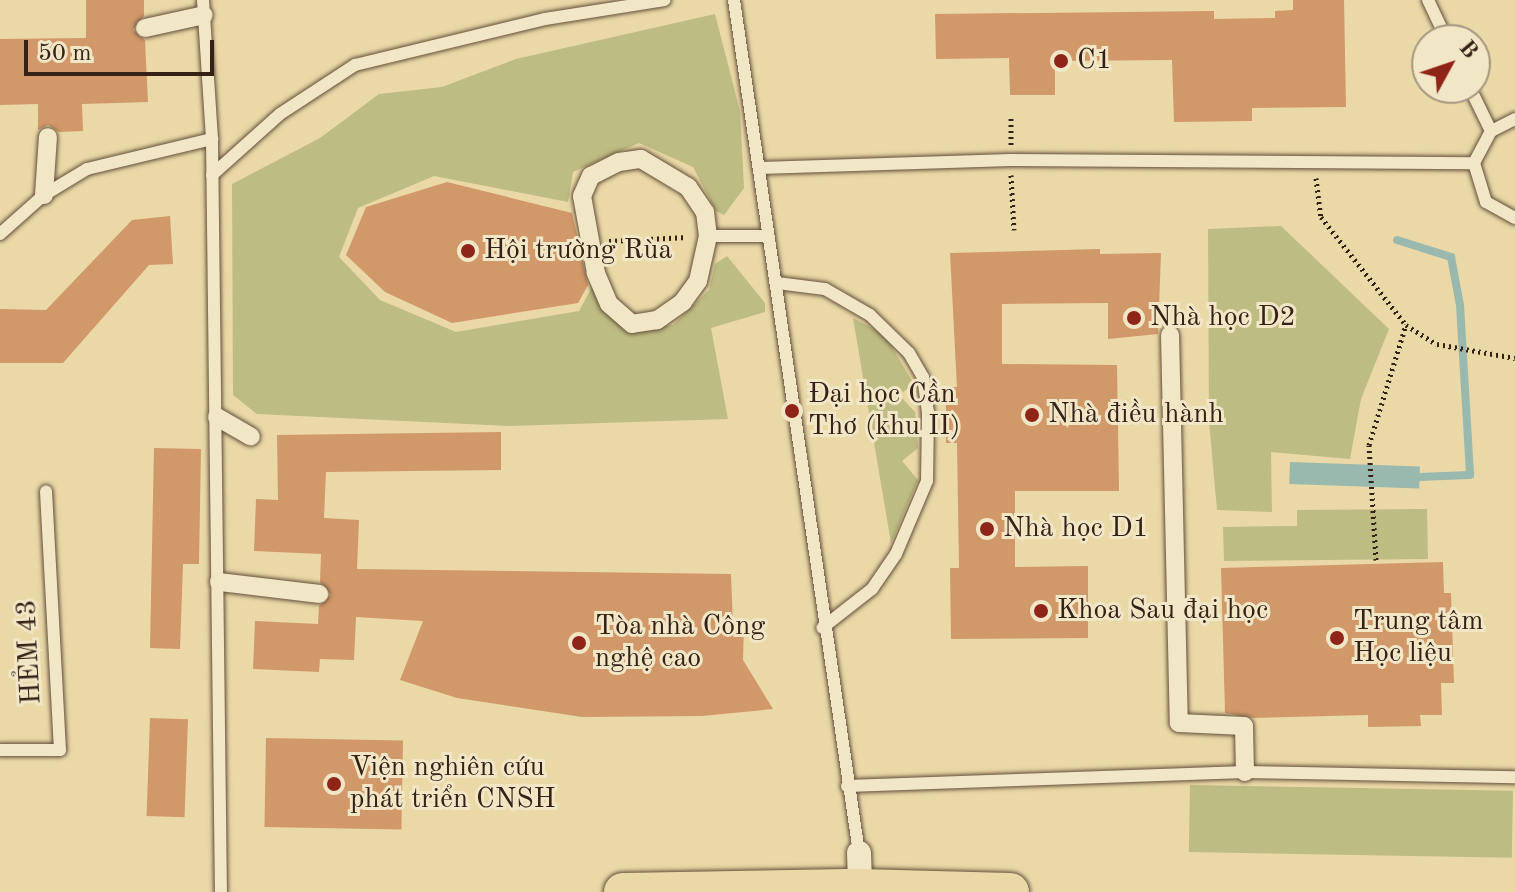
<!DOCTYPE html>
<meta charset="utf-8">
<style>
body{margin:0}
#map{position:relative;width:1515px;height:892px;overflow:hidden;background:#ead8a7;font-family:"Old Standard TT",serif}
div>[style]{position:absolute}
.green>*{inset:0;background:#bdbc82;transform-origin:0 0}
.water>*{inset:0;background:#99b9ae;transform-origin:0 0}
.stream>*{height:8px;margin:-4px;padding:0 4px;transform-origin:4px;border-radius:4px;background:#99b9ae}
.building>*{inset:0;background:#d19869;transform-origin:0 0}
.path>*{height:5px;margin-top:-2.5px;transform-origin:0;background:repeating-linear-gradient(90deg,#362117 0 2px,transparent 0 6px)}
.roads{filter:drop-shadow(0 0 2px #634f3b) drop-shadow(0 0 2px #634f3b)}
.service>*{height:12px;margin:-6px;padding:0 6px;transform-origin:6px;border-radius:6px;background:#f1e6c6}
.pedestrian>*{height:18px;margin:-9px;padding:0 9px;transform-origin:9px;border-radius:9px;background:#f1e6c6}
.minor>*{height:24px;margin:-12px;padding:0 12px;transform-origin:12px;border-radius:12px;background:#f1e6c6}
.trunk>*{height:38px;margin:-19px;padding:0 19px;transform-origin:19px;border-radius:19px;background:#ead8a7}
.dots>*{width:22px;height:22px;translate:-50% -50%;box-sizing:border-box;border:4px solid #f1e6c6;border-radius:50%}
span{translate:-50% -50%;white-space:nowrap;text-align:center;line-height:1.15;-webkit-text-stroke:6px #f1e6c6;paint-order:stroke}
.poi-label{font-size:28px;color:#362117}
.left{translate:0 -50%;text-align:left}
.street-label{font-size:28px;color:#362117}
.north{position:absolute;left:1411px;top:24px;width:80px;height:80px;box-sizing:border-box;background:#f1e6c6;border:2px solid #a69780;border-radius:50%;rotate:50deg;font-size:22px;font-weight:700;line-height:32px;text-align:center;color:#362117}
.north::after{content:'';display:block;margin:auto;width:28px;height:36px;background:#8f2418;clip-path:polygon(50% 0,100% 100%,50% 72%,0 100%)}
.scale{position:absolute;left:24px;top:40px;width:190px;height:36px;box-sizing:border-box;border:4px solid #362117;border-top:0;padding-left:10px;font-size:24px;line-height:28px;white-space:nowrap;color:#362117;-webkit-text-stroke:6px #f1e6c6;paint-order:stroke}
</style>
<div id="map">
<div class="green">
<div style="clip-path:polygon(715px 14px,740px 111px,744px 188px,724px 215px,716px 211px,693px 167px,639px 143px,573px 172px,568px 202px,434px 176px,358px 208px,339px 257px,380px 300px,456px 332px,579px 311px,593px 285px,632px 331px,673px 325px,709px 290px,715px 264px,727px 256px,765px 303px,765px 312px,711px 328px,728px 419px,509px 426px,257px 414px,233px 395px,232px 184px,320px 138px,379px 94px,442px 87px,516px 59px)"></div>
<div style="clip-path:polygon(1281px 226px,1389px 329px,1361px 399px,1350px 459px,1271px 452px,1272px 512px,1217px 510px,1209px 421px,1208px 229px)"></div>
<div style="clip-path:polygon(853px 318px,884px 334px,914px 384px,899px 395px,915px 412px,918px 448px,902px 461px,918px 480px,891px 543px)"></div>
<div style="clip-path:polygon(1427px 509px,1428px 559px,1224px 561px,1223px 527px,1297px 526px,1297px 510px)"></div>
<div style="left:1190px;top:785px;width:323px;height:67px;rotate:1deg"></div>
</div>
<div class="water">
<div style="left:1290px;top:462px;width:130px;height:22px;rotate:2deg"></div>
</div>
<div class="stream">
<div style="left:1397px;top:240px;width:57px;rotate:17.5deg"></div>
<div style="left:1451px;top:257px;width:49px;rotate:79.4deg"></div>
<div style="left:1460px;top:305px;width:170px;rotate:86.6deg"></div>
<div style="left:1470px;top:475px;width:51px;rotate:177.8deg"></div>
</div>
<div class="building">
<div style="clip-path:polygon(86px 0,144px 0,144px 16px,133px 30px,145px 40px,148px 102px,82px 104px,83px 131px,59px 132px,48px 125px,38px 130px,38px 104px,0 105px,0 39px,86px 38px)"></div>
<div style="clip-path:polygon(1293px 0,1344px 0,1346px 107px,1252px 108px,1252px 121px,1174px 122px,1172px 60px,1055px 61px,1055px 95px,1010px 95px,1009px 58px,936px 59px,935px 14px,1214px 11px,1214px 19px,1275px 18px,1275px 11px,1293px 10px)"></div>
<div style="clip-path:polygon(447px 182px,572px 213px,588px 285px,578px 303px,452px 323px,385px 292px,346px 255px,366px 207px)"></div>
<div style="clip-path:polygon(170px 216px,173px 264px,149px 265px,63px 363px,0 363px,0 309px,46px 310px,132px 220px)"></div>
<div style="clip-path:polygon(1100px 249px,1100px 254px,1161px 253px,1158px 334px,1108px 339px,1108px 303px,1002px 304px,1002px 364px,1117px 365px,1119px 491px,1015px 491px,1015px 567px,1088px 566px,1088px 638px,951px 639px,950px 568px,959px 568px,957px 443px,946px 443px,946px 387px,957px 387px,950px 253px)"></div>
<div style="clip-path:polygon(501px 432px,501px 470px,326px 472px,324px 518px,359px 520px,357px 569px,731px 574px,733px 625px,744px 625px,743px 660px,773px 709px,702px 716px,582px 717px,457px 698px,400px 680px,423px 621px,356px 617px,354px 660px,320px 659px,319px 672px,253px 669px,255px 621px,318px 624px,319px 606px,331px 595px,320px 582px,321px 554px,254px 551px,256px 499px,278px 500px,277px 435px)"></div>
<div style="clip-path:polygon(154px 448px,201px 449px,199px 564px,183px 564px,180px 649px,150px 648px)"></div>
<div style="clip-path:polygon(1443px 562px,1444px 593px,1451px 593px,1454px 683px,1441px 683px,1442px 715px,1420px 715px,1421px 726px,1368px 727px,1368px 715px,1253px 718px,1225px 713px,1221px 568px)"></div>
<div style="left:150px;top:718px;width:38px;height:98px;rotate:2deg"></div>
<div style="left:266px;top:738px;width:137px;height:89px;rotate:1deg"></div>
</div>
<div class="path">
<div style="left:1011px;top:145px;width:27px;rotate:-90deg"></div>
<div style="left:1011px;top:175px;width:55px;rotate:86.9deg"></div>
<div style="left:1316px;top:178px;width:39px;rotate:83deg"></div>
<div style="left:1321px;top:217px;width:137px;rotate:51.8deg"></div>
<div style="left:1406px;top:325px;width:36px;rotate:32deg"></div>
<div style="left:1437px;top:344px;width:79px;rotate:10.2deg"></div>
<div style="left:609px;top:241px;width:78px;rotate:-2.9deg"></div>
<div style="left:1376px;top:560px;width:115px;rotate:-93.5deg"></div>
<div style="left:1369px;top:445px;width:126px;rotate:-72.9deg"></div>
</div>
<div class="roads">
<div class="service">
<div style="left:203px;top:0;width:139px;rotate:86.3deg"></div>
<div style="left:212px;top:139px;width:753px;rotate:89.32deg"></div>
<div style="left:734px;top:0;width:862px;rotate:81.66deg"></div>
<div style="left:1428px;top:0;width:44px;rotate:64.6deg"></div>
<div style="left:1470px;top:88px;width:48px;rotate:64deg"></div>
<div style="left:1515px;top:119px;width:27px;rotate:153deg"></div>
<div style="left:1491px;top:131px;width:36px;rotate:118deg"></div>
<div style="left:1474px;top:163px;width:41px;rotate:72.9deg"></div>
<div style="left:1486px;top:202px;width:33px;rotate:29deg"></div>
<div style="left:760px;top:168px;width:251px;rotate:-1.8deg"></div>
<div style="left:1011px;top:160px;width:463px;rotate:0.4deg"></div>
<div style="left:212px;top:175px;width:91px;rotate:-41.9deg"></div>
<div style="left:280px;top:114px;width:90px;rotate:-33.2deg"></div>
<div style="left:355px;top:65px;width:195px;rotate:-13.6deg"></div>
<div style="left:545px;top:19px;width:121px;rotate:-9deg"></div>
<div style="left:0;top:234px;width:59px;rotate:-41.6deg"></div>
<div style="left:44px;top:195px;width:50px;rotate:-31.2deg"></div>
<div style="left:87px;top:169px;width:129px;rotate:-13.5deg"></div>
<div style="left:708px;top:236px;width:59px"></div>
<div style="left:777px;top:283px;width:48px;rotate:7.1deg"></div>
<div style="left:825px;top:289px;width:52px;rotate:30deg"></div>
<div style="left:870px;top:315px;width:54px;rotate:44.3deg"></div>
<div style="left:909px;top:353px;width:28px;rotate:60deg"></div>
<div style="left:923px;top:377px;width:35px;rotate:82deg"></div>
<div style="left:928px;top:412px;width:69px;rotate:90.8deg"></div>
<div style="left:927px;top:481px;width:79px;rotate:113deg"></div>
<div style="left:896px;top:554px;width:42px;rotate:124.4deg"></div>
<div style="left:872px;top:589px;width:63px;rotate:142deg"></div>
<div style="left:0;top:750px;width:60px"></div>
<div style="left:60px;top:750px;width:259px;rotate:-93.1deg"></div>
<div style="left:847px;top:786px;width:398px;rotate:-2deg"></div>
<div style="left:1245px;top:772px;width:270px;rotate:1.1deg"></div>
</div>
<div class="pedestrian">
<div style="left:145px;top:28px;width:60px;rotate:-12.4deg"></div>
<div style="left:641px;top:159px;width:55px;rotate:30.8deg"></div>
<div style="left:688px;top:187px;width:30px;rotate:56deg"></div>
<div style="left:705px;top:212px;width:24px;rotate:83deg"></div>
<div style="left:708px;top:236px;width:46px;rotate:102.5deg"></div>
<div style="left:698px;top:281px;width:26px;rotate:126deg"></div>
<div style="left:683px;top:302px;width:32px;rotate:145deg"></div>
<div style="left:657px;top:320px;width:25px;rotate:171deg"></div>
<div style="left:632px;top:324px;width:30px;rotate:-139deg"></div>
<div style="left:609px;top:304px;width:34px;rotate:-113deg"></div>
<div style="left:596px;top:273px;width:78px;rotate:-100.3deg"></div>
<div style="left:582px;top:196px;width:22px;rotate:-66deg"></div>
<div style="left:591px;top:176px;width:31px;rotate:-27deg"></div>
<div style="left:619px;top:162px;width:22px;rotate:-8deg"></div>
<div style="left:44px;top:195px;width:58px;rotate:-86.1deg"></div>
<div style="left:1170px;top:335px;width:388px;rotate:88.7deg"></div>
<div style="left:1179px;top:723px;width:65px;rotate:2.6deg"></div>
<div style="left:1244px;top:726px;width:46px;rotate:88.8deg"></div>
<div style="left:217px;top:417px;width:39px;rotate:30deg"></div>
<div style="left:219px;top:582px;width:101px;rotate:6.8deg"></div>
</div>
<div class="minor">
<div style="left:859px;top:853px;width:35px;rotate:88deg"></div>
</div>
<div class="trunk">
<div style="left:623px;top:892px;width:237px;rotate:-1deg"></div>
<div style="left:860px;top:888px;width:150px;rotate:1.5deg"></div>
</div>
</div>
<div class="dots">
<div style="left:1061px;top:61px;background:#8f2418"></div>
<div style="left:468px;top:251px;background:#8f2418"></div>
<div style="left:1134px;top:318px;background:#8f2418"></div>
<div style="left:792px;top:411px;background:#8f2418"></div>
<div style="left:1032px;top:415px;background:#8f2418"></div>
<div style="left:987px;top:529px;background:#8f2418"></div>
<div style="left:1041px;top:611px;background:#8f2418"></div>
<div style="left:1337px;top:638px;background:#8f2418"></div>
<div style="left:579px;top:643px;background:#8f2418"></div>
<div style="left:334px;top:784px;background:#8f2418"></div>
</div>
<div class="poi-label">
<span class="left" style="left:1077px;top:61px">C1</span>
<span class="left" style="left:484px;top:251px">Hội trường Rùa</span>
<span class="left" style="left:1150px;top:318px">Nhà học D2</span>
<span class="left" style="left:808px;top:411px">Đại học Cần<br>Thơ (khu II)</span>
<span class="left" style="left:1048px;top:415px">Nhà điều hành</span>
<span class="left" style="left:1003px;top:529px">Nhà học D1</span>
<span class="left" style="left:1057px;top:611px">Khoa Sau đại học</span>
<span class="left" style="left:1353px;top:638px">Trung tâm<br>Học liệu</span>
<span class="left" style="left:595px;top:643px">Tòa nhà Công<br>nghệ cao</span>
<span class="left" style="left:350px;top:784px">Viện nghiên cứu<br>phát triển CNSH</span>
</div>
<div class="street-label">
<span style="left:30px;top:652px;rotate:-93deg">HẺM 43</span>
</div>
<div class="north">B</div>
<div class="scale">50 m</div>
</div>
